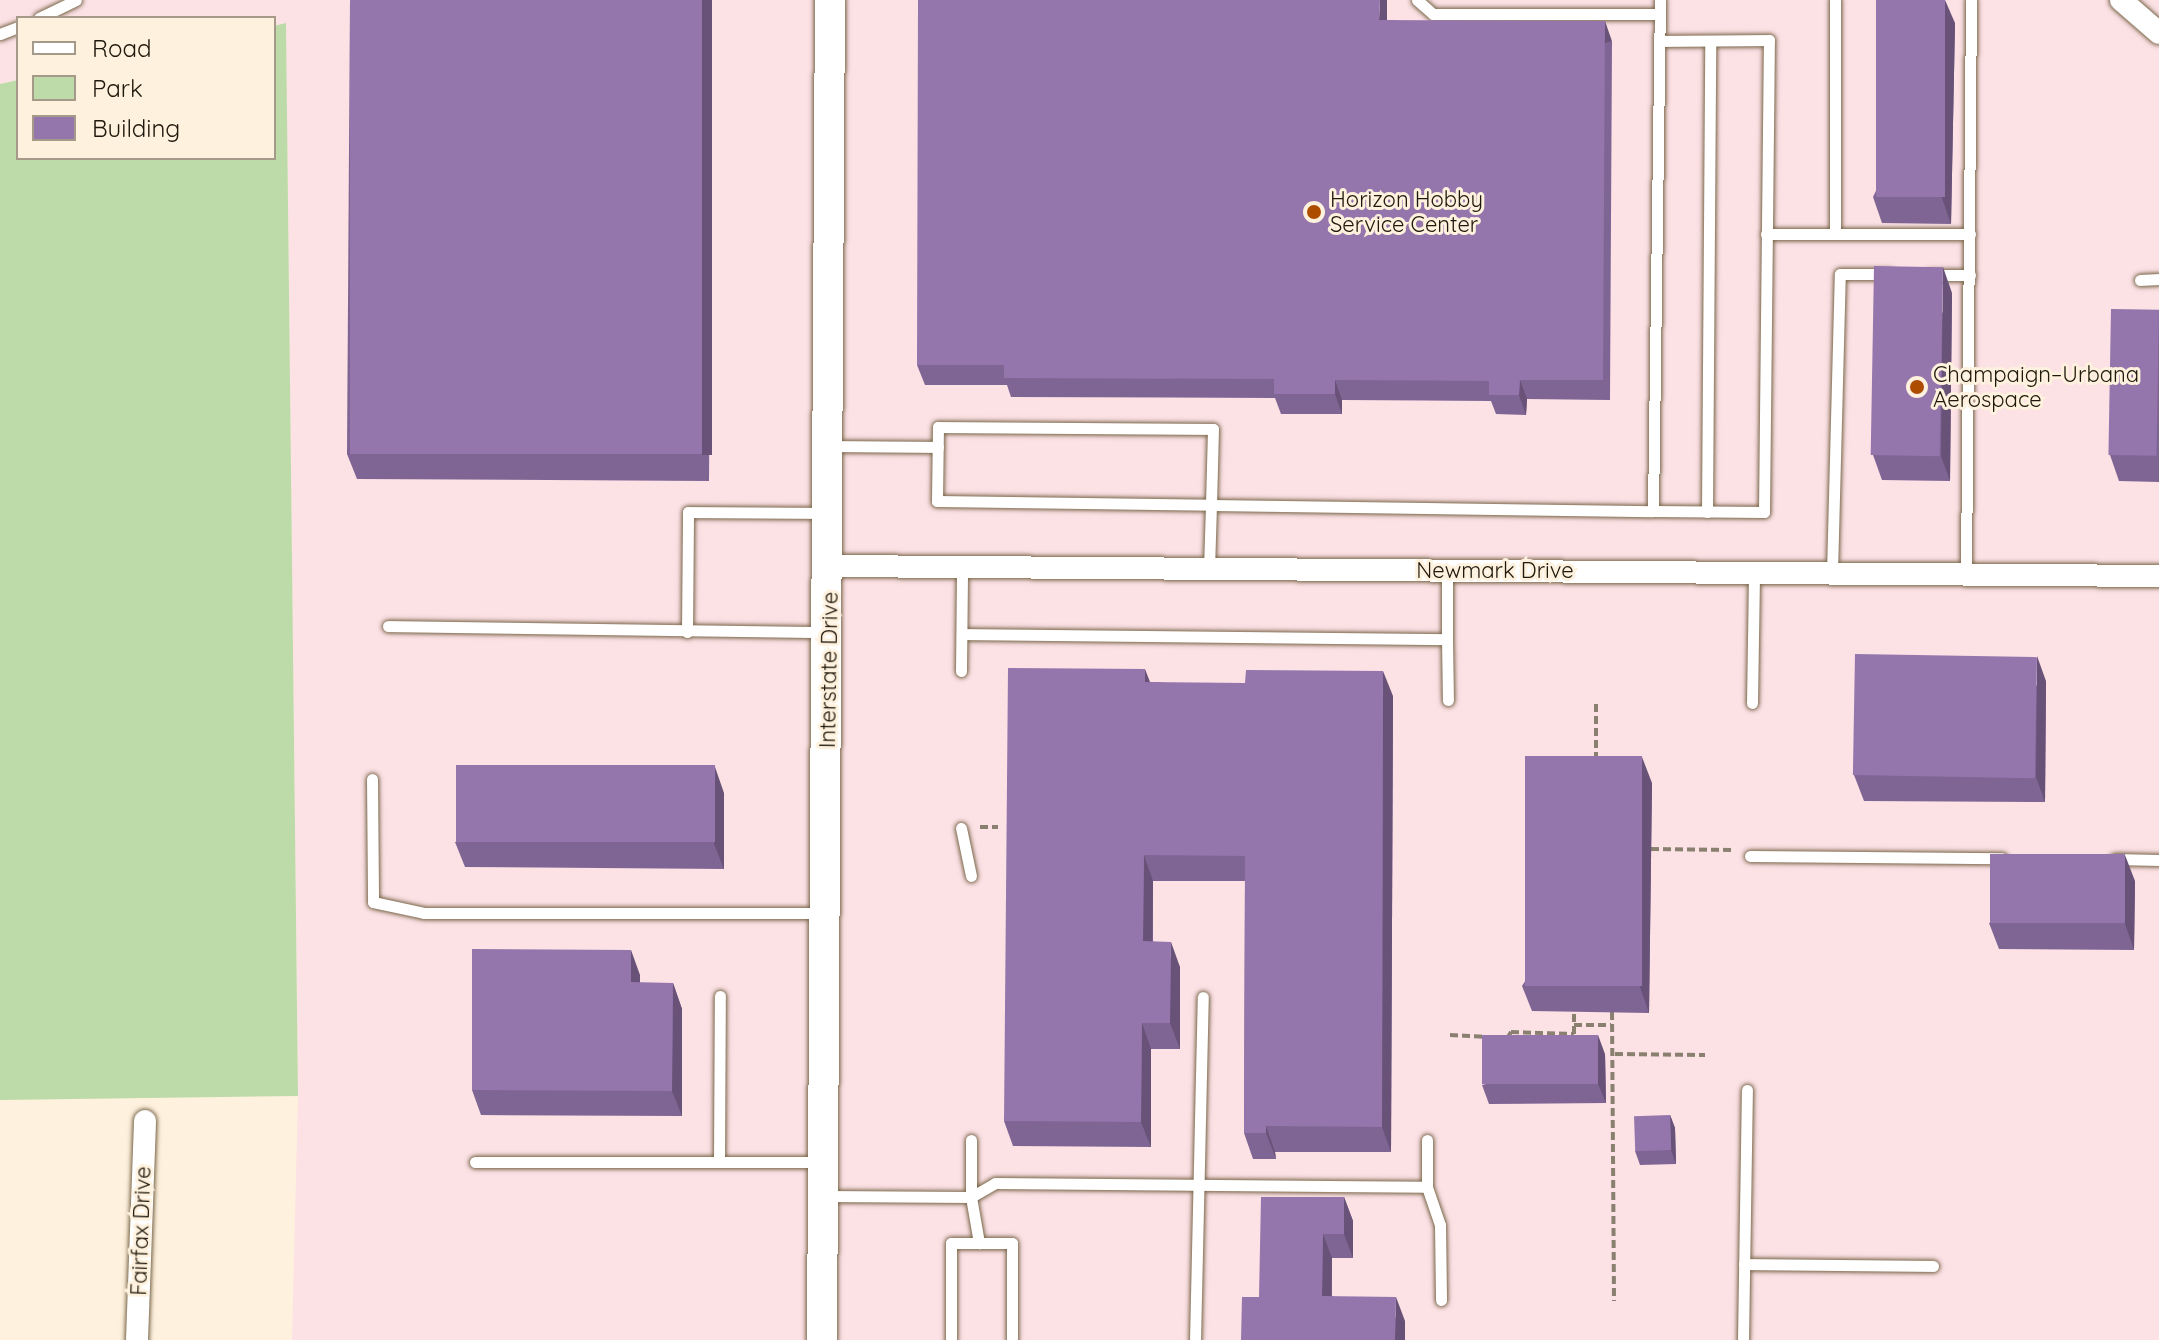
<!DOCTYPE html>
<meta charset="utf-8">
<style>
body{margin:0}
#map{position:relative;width:2159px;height:1340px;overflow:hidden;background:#fef1dd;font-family:Quicksand,sans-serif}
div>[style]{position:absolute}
.industrial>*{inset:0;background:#fce1e5}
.green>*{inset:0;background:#bddba9}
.path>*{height:4px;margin-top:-2px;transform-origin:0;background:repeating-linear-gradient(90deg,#8a8070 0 8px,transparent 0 12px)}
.roads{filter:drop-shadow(0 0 2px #7a674a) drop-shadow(0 0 2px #7a674a)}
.lane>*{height:11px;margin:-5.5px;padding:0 5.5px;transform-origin:5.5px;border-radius:5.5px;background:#fff}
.street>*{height:22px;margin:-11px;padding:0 11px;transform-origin:11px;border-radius:11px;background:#fff}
.secondary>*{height:30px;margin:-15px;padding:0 15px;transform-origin:15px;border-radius:15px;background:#fff}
.wall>*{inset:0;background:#7f6594}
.shaded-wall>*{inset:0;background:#685278;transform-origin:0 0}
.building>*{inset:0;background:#9475ac;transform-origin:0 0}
.dots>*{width:22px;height:22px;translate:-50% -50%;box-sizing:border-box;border:4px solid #fef1dd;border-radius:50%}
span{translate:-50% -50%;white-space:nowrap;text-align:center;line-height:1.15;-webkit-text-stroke:6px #fef1dd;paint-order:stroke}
.poi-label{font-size:22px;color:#1f180c}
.left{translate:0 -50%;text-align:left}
.street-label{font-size:22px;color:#1f180c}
.legend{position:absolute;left:16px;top:16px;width:260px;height:144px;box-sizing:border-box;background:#fef1dd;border:2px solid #a59a89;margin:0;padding:10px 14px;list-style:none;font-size:24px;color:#1f180c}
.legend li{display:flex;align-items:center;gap:16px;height:40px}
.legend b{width:40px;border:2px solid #a59a89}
</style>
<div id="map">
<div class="industrial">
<div style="clip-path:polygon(0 0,2159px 0,2159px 1340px,292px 1340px,298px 1096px,286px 24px,274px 26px,274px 18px,18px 18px,18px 80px,0 84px)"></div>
</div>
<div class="green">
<div style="clip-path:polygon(286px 23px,298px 1096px,0 1100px,0 84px,18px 80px,18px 158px,274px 158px,274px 26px)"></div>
</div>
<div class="path">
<div style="left:1596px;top:760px;width:59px;rotate:-90deg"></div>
<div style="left:980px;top:827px;width:18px"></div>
<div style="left:1651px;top:849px;width:82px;rotate:0.7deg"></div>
<div style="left:1612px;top:1012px;width:289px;rotate:89.6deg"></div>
<div style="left:1574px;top:1025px;width:37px"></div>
<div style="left:1450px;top:1035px;width:34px;rotate:3deg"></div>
<div style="left:1508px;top:1037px;width:6px;rotate:-59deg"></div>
<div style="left:1511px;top:1032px;width:63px;rotate:1.8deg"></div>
<div style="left:1574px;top:1034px;width:22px;rotate:-90deg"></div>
<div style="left:1615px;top:1054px;width:90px;rotate:0.6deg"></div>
</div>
<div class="roads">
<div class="lane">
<div style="left:1417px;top:0;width:21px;rotate:41deg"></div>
<div style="left:1433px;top:14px;width:227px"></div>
<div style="left:1835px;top:0;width:234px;rotate:90deg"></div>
<div style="left:1835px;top:234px;width:135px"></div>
<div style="left:39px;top:18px;width:41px;rotate:-25.9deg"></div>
<div style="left:0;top:34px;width:19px;rotate:-21deg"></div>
<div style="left:1766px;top:234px;width:69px"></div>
<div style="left:1930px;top:275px;width:40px"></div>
<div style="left:2140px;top:280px;width:19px;rotate:-3deg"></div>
<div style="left:831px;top:446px;width:107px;rotate:0.5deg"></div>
<div style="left:1653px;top:511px;width:511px;rotate:-89.22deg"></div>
<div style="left:1707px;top:512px;width:471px;rotate:-89.6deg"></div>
<div style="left:1209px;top:569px;width:64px;rotate:-88.2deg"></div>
<div style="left:1211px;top:505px;width:76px;rotate:-88.5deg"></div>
<div style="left:1213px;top:429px;width:275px;rotate:-179.6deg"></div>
<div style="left:938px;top:427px;width:74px;rotate:90.8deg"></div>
<div style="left:937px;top:501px;width:274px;rotate:0.8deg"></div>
<div style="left:1211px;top:505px;width:442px;rotate:0.8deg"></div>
<div style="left:1653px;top:511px;width:111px;rotate:0.5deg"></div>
<div style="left:1764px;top:512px;width:472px;rotate:-89.4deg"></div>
<div style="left:1769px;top:40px;width:109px;rotate:179.5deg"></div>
<div style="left:1447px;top:571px;width:68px;rotate:90deg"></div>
<div style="left:1832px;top:573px;width:299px;rotate:-88.5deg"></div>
<div style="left:1840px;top:274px;width:49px"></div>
<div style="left:1966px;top:573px;width:573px;rotate:-89.5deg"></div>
<div style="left:388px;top:626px;width:437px;rotate:0.8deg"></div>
<div style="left:687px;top:632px;width:120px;rotate:-89.5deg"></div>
<div style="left:688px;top:512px;width:138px;rotate:0.4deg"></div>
<div style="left:962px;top:634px;width:485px;rotate:0.6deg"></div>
<div style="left:1447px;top:639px;width:61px;rotate:89.1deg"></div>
<div style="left:961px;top:671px;width:104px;rotate:-89.4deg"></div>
<div style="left:1752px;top:703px;width:130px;rotate:-89.1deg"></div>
<div style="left:372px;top:779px;width:123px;rotate:89.5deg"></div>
<div style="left:373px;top:902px;width:52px;rotate:12.2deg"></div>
<div style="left:424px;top:913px;width:400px"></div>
<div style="left:961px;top:828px;width:49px;rotate:78.2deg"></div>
<div style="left:1750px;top:856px;width:252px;rotate:0.5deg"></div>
<div style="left:2115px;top:859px;width:44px;rotate:1.3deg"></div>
<div style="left:971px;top:1140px;width:57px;rotate:90deg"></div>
<div style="left:971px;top:1197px;width:47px;rotate:80.1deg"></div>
<div style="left:1427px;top:1140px;width:47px;rotate:90deg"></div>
<div style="left:1427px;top:1187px;width:40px;rotate:71.1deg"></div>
<div style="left:1440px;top:1225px;width:75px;rotate:89.2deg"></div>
<div style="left:475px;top:1162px;width:348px"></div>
<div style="left:719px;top:1162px;width:166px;rotate:-89.7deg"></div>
<div style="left:824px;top:1196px;width:147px;rotate:0.4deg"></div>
<div style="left:971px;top:1197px;width:28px;rotate:-30deg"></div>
<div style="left:995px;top:1183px;width:432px;rotate:0.5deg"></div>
<div style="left:1744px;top:1264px;width:189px;rotate:0.6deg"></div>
<div style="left:951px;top:1340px;width:97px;rotate:-90deg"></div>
<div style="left:951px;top:1243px;width:61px"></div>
<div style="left:1012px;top:1243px;width:97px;rotate:90deg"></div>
<div style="left:1195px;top:1340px;width:343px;rotate:-88.7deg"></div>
<div style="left:1743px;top:1340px;width:250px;rotate:-89.1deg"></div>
</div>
<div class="street">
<div style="left:2121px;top:0;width:50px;rotate:41deg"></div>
<div style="left:830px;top:566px;width:1329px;rotate:0.43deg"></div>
<div style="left:137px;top:1340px;width:219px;rotate:-87.9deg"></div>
</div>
<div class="secondary">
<div style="left:822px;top:1340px;width:1340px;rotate:-89.66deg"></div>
</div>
</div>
<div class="wall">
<div style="clip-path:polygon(350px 0,712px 0,709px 481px,357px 479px,347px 454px)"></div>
<div style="clip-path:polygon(1387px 20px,1612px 41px,1610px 400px,1527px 399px,1526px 415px,1496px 414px,1491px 401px,1342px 400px,1342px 414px,1281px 414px,1275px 398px,1011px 397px,1007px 385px,925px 385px,917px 365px)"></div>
<div style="clip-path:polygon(1955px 23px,1951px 224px,1882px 223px,1873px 197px)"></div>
<div style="clip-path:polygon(1952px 293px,1950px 481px,1882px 480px,1873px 455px)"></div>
<div style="clip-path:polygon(2159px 310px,2159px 482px,2119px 481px,2110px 455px)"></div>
<div style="clip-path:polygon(2046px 681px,2045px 802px,1864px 801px,1854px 775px)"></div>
<div style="clip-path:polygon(1150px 682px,1393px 696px,1391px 1152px,1275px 1152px,1276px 1159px,1253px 1159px,1244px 1133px,1245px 881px,1153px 881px,1153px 941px,1180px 967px,1180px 1049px,1151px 1049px,1151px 1147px,1013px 1146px,1004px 1121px)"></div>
<div style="clip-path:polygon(1652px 783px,1649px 1013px,1532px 1011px,1522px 986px)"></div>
<div style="clip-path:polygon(724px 793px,724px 869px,465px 867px,455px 842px)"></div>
<div style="clip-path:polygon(2135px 881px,2134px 950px,1999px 949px,1989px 923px)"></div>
<div style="clip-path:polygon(640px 975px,640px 983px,673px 983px,682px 1009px,682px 1116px,481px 1115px,472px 1090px)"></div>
<div style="clip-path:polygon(1605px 1054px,1606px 1103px,1489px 1104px,1482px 1085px)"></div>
<div style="clip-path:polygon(1670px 1115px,1675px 1128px,1676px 1164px,1640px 1165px,1635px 1151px)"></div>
<div style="clip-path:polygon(1344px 1197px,1353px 1221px,1353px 1258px,1332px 1258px,1332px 1296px,1405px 1321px,1405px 1340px,1241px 1340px,1259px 1297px)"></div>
</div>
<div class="shaded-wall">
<div style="left:702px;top:0;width:10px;height:455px"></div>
<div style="clip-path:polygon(1380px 0,1387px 0,1387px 40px,1379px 20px)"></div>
<div style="clip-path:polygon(1945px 0,1955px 23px,1951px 224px,1942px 198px)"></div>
<div style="left:1605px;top:21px;width:21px;height:359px;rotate:71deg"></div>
<div style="clip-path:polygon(1943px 267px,1952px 293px,1950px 481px,1941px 456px)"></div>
<div style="clip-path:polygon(1335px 380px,1342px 400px,1342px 414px,1335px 394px)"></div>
<div style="clip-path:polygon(1520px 380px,1527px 399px,1526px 415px,1519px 395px)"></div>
<div style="clip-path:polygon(2037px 656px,2046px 681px,2045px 802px,2036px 777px)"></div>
<div style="clip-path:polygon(1145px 669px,1155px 695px,1145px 682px)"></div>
<div style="clip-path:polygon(1383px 671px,1393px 696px,1391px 1152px,1382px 1127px)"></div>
<div style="clip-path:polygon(1642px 757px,1652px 783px,1649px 1013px,1640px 987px)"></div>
<div style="clip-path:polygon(715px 767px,724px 793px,724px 869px,714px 844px)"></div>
<div style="clip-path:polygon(1144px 855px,1153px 881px,1152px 967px,1143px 941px)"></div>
<div style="clip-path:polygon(2125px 855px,2135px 881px,2134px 950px,2125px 924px)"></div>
<div style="clip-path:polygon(1171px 942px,1180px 967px,1180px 1049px,1170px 1023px)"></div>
<div style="clip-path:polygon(631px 950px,640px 975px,640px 1008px,631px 982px)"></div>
<div style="clip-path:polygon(673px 983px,682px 1009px,682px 1116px,672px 1091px)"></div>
<div style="clip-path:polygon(1142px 1023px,1151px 1049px,1151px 1147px,1141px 1122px)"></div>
<div style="clip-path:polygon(1598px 1035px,1605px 1054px,1606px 1103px,1598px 1084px)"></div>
<div style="clip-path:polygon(1670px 1115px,1675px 1128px,1676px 1164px,1671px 1150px)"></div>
<div style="clip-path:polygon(1266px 1126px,1275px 1152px,1276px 1159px,1266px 1133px)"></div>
<div style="clip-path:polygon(1344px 1197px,1353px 1221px,1353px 1258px,1344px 1234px)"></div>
<div style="clip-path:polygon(1323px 1234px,1332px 1258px,1331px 1321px,1322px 1296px)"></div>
<div style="clip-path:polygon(1396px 1297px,1405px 1321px,1405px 1340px,1395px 1340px)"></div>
</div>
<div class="building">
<div style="left:350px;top:0;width:352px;height:454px"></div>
<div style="clip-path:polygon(918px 0,1380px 0,1379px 20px,1605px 21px,1603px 380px,1520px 380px,1519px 395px,1489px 395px,1489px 381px,1335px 380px,1335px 394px,1274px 394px,1274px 379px,1004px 378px,1004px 365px,917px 365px)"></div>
<div style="left:1876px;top:0;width:69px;height:197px"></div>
<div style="left:1874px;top:266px;width:69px;height:189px;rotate:1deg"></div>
<div style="left:2111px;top:309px;width:48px;height:146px;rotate:1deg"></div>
<div style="left:1855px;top:654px;width:182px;height:121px;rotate:1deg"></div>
<div style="clip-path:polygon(1008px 668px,1145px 669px,1145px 682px,1245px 683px,1246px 670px,1383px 671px,1382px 1127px,1266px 1126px,1266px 1133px,1244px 1133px,1245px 856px,1144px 855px,1143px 941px,1171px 942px,1170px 1023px,1142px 1023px,1141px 1122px,1004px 1121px)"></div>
<div style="left:1525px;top:756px;width:117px;height:230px"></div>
<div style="left:456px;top:765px;width:259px;height:77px"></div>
<div style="left:1990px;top:854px;width:135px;height:69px"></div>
<div style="clip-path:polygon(472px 949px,631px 950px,631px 982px,673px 983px,672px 1091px,472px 1090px)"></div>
<div style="left:1598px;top:1035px;width:49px;height:116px;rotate:90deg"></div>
<div style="left:1670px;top:1115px;width:35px;height:36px;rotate:88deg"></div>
<div style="clip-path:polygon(1261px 1197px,1344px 1197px,1344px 1234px,1323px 1234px,1322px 1296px,1396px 1297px,1395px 1340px,1241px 1340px,1242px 1297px,1259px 1297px)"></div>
</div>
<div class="dots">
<div style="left:1314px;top:212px;background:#ac4d00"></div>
<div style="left:1917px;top:387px;background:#ac4d00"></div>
</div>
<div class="poi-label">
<span class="left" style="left:1330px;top:212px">Horizon Hobby<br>Service Center</span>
<span class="left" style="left:1933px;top:387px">Champaign–Urbana<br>Aerospace</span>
</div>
<div class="street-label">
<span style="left:1495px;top:571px">Newmark Drive</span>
<span style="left:829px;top:670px;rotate:-89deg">Interstate Drive</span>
<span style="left:141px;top:1231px;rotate:-88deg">Fairfax Drive</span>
</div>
<ul class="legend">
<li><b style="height:10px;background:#fff"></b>Road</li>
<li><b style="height:22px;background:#bddba9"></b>Park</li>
<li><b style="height:22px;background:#9475ac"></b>Building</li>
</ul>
</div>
